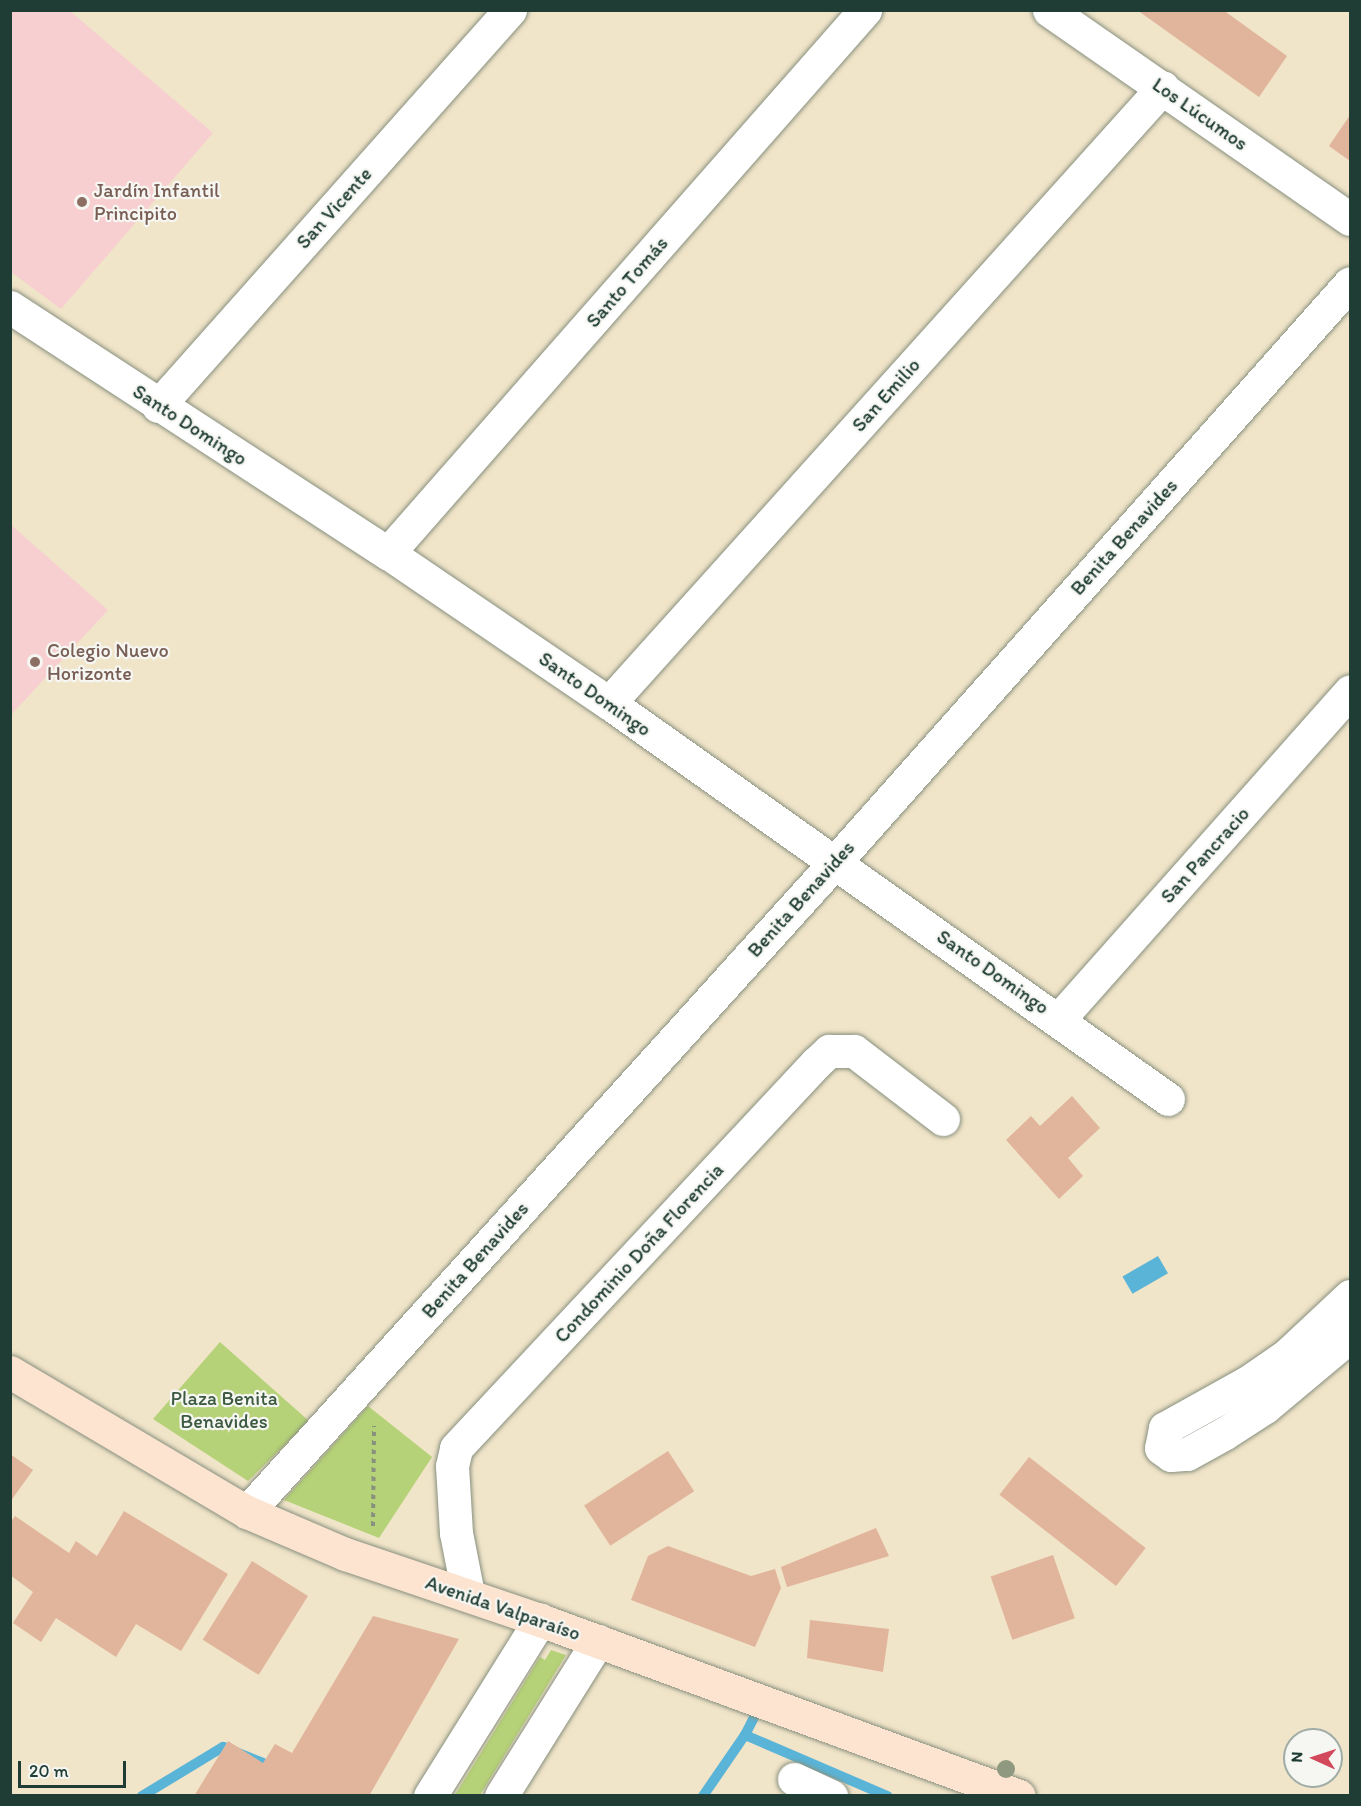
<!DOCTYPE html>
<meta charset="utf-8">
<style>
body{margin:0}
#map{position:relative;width:1361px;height:1806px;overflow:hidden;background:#f0e4c9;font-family:Itim,sans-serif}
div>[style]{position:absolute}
.built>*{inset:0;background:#f7cfd0}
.green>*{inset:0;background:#b6d278}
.water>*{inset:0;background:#5ab4d7;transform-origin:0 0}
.stream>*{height:10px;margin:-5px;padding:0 5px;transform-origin:5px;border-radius:5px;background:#5ab4d7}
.building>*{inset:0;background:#e1b59b;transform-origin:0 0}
.path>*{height:4px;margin-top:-2px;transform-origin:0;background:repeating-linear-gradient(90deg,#88907e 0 4.5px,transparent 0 9px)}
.roads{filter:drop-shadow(0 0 2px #88907e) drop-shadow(0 0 2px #88907e)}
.street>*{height:33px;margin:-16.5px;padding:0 16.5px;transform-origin:16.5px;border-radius:16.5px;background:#fff}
.secondary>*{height:33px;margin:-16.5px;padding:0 16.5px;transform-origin:16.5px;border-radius:16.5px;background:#fde4d1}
.trees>*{width:18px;height:18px;margin:-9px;border-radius:50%;background:#8e997f}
.dots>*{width:16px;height:16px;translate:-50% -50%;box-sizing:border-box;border:3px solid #f6f6f2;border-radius:50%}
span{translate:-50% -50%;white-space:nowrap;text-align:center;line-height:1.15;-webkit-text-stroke:4.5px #f6f6f2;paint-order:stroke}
.street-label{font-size:20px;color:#1f3d34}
.education-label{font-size:20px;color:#785e54}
.left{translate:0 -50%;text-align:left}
.park-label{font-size:20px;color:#3d5b42}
.frame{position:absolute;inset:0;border:12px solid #1f3d34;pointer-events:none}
.north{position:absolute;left:1283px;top:1728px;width:60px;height:60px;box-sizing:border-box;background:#f6f6f2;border:2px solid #a0aca6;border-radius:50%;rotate:273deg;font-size:16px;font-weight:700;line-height:24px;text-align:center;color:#1f3d34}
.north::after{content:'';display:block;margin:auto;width:21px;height:27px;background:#d1495b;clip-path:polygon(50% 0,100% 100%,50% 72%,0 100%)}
.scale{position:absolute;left:18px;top:1761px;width:108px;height:27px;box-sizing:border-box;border:3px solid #1f3d34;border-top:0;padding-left:8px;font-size:18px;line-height:21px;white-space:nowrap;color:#1f3d34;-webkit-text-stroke:4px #f6f6f2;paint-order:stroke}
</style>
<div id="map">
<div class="built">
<div style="clip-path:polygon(11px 10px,70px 11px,213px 133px,61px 309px,11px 272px)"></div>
<div style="clip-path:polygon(11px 525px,108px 610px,11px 715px)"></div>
</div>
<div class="green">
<div style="clip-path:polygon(220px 1342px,309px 1421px,248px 1481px,153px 1419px)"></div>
<div style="clip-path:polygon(368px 1406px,432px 1457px,379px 1538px,284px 1500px)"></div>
<div style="clip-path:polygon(551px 1650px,566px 1655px,480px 1795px,455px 1795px,540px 1657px,545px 1660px)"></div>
</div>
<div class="water">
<div style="left:1158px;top:1256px;width:20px;height:41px;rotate:60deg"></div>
</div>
<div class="stream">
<div style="left:745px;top:1735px;width:20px;rotate:-63deg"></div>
<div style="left:142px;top:1796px;width:95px;rotate:-31.2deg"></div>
<div style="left:223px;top:1747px;width:43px;rotate:21.8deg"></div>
<div style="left:703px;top:1796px;width:74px;rotate:-55.5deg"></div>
<div style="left:745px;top:1735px;width:155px;rotate:23.2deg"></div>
</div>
<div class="building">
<div style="clip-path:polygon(1137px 10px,1223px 10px,1287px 56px,1259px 97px)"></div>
<div style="clip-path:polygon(1350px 115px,1350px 161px,1329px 146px)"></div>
<div style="clip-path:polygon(1072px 1096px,1100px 1128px,1068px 1158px,1083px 1176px,1059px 1199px,1006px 1140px,1031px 1116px,1040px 1126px)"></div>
<div style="left:668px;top:1451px;width:48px;height:100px;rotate:57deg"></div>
<div style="clip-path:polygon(10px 1454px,33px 1470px,10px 1502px)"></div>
<div style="left:1029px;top:1457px;width:148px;height:48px;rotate:38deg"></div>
<div style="clip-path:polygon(124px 1511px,228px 1574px,181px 1651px,136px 1624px,116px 1657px,56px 1618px,41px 1642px,13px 1623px,33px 1592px,10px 1575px,10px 1523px,15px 1516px,69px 1553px,76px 1541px,97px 1556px)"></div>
<div style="clip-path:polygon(876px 1528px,889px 1556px,787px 1587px,781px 1567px)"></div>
<div style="clip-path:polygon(668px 1546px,751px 1576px,775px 1569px,781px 1588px,755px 1647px,631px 1600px,648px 1556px)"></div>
<div style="left:1053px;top:1555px;width:67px;height:66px;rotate:71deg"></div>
<div style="left:252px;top:1561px;width:66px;height:93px;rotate:32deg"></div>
<div style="clip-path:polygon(373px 1616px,459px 1639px,369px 1796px,194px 1796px,228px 1741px,263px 1763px,275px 1744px,292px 1753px)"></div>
<div style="clip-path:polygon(810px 1620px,889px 1629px,883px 1672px,807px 1658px)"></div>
</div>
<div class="path">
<div style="left:373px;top:1526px;width:100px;rotate:-89.4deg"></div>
</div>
<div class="roads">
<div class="street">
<div style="left:1049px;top:10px;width:366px;rotate:34.8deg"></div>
<div style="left:10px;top:307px;width:451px;rotate:33.1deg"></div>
<div style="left:388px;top:553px;width:267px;rotate:34.2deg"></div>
<div style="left:609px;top:703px;width:685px;rotate:35.31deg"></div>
<div style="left:158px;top:406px;width:530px;rotate:-48.37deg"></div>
<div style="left:388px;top:553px;width:723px;rotate:-48.7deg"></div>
<div style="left:609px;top:703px;width:828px;rotate:-48.03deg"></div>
<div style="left:1059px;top:1019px;width:438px;rotate:-48.4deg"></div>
<div style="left:1350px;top:1296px;width:86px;rotate:136.9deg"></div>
<div style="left:1287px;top:1355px;width:47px;rotate:145.3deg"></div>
<div style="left:1248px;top:1382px;width:95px;rotate:151deg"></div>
<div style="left:1165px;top:1428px;width:20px;rotate:101deg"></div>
<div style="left:1161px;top:1448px;width:12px;rotate:35deg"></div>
<div style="left:1171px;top:1455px;width:16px;rotate:-4deg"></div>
<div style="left:1187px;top:1454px;width:43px;rotate:-28.9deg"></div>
<div style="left:1225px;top:1433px;width:48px;rotate:-33deg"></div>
<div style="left:1265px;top:1407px;width:111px;rotate:-39.9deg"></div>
<div style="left:247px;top:1512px;width:878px;rotate:-47.86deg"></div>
<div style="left:836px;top:861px;width:773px;rotate:-48.35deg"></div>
<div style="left:468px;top:1594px;width:62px;rotate:-101.1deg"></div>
<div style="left:456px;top:1533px;width:67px;rotate:-93.4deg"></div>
<div style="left:452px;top:1466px;width:18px;rotate:-77deg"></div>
<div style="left:456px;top:1448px;width:527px;rotate:-46.92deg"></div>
<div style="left:816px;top:1063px;width:18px;rotate:-43deg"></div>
<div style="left:829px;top:1051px;width:25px"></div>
<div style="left:854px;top:1051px;width:112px;rotate:37.4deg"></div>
<div style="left:794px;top:1779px;width:41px;rotate:24.7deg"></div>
<div style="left:430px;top:1796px;width:208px;rotate:-58deg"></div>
<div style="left:501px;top:1796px;width:183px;rotate:-58deg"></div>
</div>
<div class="secondary">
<div style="left:10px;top:1372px;width:275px;rotate:30.6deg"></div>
<div style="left:247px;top:1512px;width:107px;rotate:23.2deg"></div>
<div style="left:345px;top:1554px;width:206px;rotate:18.7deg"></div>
<div style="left:540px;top:1620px;width:510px;rotate:20.17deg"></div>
</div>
</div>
<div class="trees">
<div style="left:1006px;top:1769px"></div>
</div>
<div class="dots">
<div style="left:82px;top:202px;background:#8d6e63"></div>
<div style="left:35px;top:662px;background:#8d6e63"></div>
</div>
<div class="street-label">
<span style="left:1200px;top:114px;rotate:35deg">Los Lúcumos</span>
<span style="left:334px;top:208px;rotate:-48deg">San Vicente</span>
<span style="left:627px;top:282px;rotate:-49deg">Santo Tomás</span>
<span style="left:886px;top:395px;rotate:-48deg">San Emilio</span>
<span style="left:190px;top:425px;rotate:33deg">Santo Domingo</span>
<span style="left:1124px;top:537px;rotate:-48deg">Benita Benavides</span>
<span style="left:595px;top:694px;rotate:35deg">Santo Domingo</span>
<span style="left:1205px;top:855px;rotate:-48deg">San Pancracio</span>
<span style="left:801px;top:899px;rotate:-48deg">Benita Benavides</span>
<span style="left:993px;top:972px;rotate:35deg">Santo Domingo</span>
<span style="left:639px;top:1253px;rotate:-47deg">Condominio Doña Florencia</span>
<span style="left:475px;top:1260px;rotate:-48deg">Benita Benavides</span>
<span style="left:503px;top:1608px;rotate:19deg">Avenida Valparaíso</span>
</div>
<div class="education-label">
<span class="left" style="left:94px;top:202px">Jardín Infantil<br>Principito</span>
<span class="left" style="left:47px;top:662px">Colegio Nuevo<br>Horizonte</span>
</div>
<div class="park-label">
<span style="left:224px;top:1410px">Plaza Benita<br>Benavides</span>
</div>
<div class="frame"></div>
<div class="north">N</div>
<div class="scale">20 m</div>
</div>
